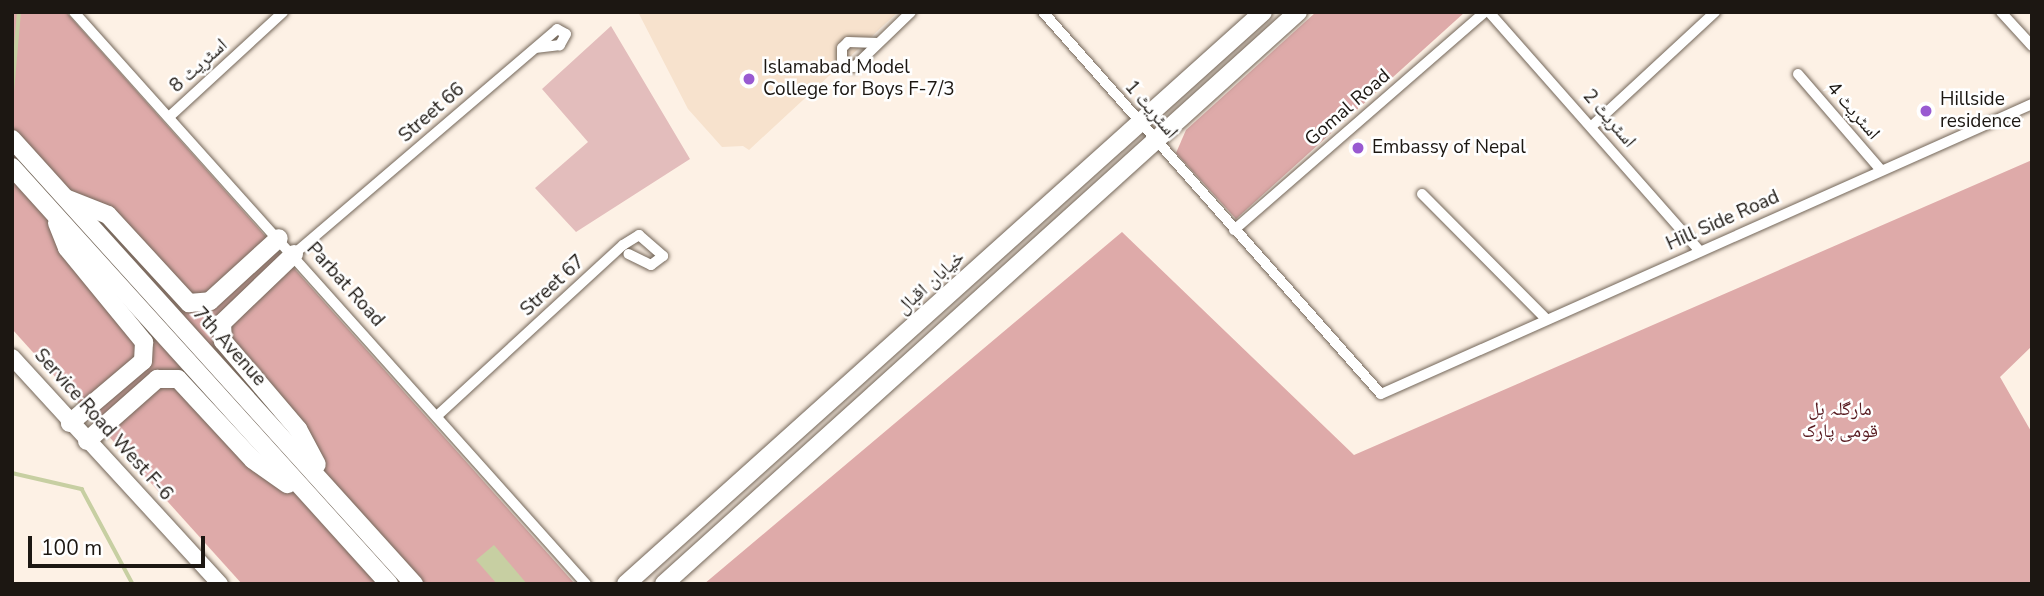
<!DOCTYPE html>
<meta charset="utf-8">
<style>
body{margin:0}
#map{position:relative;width:2044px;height:596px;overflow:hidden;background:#fdf1e5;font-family:"Nunito Sans","Noto Naskh Arabic",sans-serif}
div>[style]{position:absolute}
.built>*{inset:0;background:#f7e2cd}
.green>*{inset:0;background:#e3bdbc}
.forest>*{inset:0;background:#deaaa9}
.water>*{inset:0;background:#c7cfa2}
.stream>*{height:3.5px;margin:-1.75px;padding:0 1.75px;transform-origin:1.75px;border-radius:1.75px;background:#c7cfa2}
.roads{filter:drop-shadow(0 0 2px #736659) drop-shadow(0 0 2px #736659)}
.street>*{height:10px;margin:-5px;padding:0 5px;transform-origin:5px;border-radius:5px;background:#fff}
.secondary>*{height:16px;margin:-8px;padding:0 8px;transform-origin:8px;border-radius:8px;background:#fff}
.primary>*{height:18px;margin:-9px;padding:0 9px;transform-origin:9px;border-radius:9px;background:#fff}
.dots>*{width:19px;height:19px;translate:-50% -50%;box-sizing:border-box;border:4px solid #fff;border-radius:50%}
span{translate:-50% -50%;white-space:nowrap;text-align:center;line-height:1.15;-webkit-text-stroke:5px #fff;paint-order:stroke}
.street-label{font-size:19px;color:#1c1712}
.poi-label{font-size:19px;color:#1c1712}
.left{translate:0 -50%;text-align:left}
.park-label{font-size:19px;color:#571a1f}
.frame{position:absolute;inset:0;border:14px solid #1c1712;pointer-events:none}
.scale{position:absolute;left:28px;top:536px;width:177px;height:32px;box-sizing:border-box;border:4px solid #1c1712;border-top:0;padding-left:9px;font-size:21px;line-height:24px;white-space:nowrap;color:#1c1712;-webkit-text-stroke:5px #fff;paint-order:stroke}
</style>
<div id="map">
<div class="built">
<div style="clip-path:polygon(638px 12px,898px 12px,749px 150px,743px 146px,722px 147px,688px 109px)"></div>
</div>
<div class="green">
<div style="clip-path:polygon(611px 26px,690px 159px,576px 232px,535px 188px,588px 142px,542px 89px)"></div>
</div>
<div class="forest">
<div style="clip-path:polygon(12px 12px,66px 12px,575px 584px,242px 584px,12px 329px)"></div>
<div style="clip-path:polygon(1316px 12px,1465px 12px,1236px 219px,1176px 153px,1186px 130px)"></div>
<div style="clip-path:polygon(2032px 160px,2032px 346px,2000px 377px,2032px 433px,2032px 584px,704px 584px,1122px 232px,1354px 455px)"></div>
</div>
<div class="water">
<div style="clip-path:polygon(494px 545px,527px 584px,497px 584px,476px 560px)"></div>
</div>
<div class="stream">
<div style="left:12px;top:92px;width:80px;rotate:-85deg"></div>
<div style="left:12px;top:473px;width:72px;rotate:12.9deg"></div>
<div style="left:82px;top:489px;width:108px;rotate:61.8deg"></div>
</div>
<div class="roads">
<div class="street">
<div style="left:74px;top:12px;width:768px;rotate:48.17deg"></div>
<div style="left:1043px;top:12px;width:510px;rotate:48.5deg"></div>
<div style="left:1381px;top:394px;width:713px;rotate:-24.01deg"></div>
<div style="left:1489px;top:12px;width:319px;rotate:48.6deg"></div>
<div style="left:2001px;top:12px;width:46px;rotate:47.6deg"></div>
<div style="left:878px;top:43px;width:30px;rotate:-178deg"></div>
<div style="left:848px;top:42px;width:8px;rotate:135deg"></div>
<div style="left:842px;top:48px;width:13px;rotate:90deg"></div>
<div style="left:842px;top:61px;width:13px;rotate:27deg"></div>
<div style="left:854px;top:67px;width:79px;rotate:-44deg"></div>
<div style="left:1798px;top:74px;width:127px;rotate:49.2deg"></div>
<div style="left:169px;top:117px;width:155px;rotate:-42.6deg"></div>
<div style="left:1592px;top:126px;width:168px;rotate:-42.8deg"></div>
<div style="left:1422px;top:194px;width:176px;rotate:45.2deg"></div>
<div style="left:1234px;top:230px;width:332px;rotate:-41deg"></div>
<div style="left:294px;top:254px;width:346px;rotate:-40.5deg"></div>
<div style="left:557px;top:29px;width:10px;rotate:29deg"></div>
<div style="left:566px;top:34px;width:13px;rotate:119deg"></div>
<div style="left:560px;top:45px;width:23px;rotate:173deg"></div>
<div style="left:438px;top:415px;width:251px;rotate:-42.6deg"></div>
<div style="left:623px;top:245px;width:19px;rotate:-32deg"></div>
<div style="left:639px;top:235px;width:32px;rotate:41deg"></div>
<div style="left:663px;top:256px;width:15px;rotate:143deg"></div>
<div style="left:651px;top:265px;width:25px;rotate:-154deg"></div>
</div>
<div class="secondary">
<div style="left:12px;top:357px;width:308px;rotate:47.5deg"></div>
</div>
<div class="primary">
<div style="left:12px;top:139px;width:600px;rotate:47.91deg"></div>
<div style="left:12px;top:167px;width:562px;rotate:47.88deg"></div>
<div style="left:68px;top:199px;width:43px;rotate:21.8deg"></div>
<div style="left:108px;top:215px;width:120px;rotate:47.4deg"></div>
<div style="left:189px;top:303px;width:21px;rotate:-5deg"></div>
<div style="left:210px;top:301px;width:93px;rotate:-42.4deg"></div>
<div style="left:57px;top:223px;width:27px;rotate:68deg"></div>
<div style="left:67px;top:248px;width:122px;rotate:50.7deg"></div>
<div style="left:144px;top:342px;width:19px;rotate:93deg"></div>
<div style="left:143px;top:361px;width:96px;rotate:139.7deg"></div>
<div style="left:294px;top:254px;width:100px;rotate:136.2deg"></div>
<div style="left:222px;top:323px;width:18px;rotate:87deg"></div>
<div style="left:223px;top:341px;width:116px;rotate:49.6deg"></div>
<div style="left:298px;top:429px;width:40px;rotate:62deg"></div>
<div style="left:87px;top:441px;width:94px;rotate:-41.5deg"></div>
<div style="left:157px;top:379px;width:21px"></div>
<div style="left:178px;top:379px;width:110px;rotate:47.2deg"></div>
<div style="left:253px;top:460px;width:42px;rotate:35.2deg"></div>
<div style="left:626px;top:584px;width:856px;rotate:-41.92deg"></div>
<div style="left:664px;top:584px;width:854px;rotate:-42.06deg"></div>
</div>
</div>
<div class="dots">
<div style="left:749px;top:79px;background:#995ad1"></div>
<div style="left:1926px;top:111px;background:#995ad1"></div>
<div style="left:1358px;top:148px;background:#995ad1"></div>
</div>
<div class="street-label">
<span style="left:199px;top:66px;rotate:-42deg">اسٹریٹ 8</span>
<span style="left:1348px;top:108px;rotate:-41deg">Gomal Road</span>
<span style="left:1151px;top:110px;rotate:49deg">اسٹریٹ 1</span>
<span style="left:1853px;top:111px;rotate:49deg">اسٹریٹ 4</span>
<span style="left:432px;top:113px;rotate:-41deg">Street 66</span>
<span style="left:1609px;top:119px;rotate:49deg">اسٹریٹ 2</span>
<span style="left:1723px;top:221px;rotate:-24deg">Hill Side Road</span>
<span style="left:931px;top:283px;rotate:-42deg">خیابان اقبال</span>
<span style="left:345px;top:285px;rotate:48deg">Parbat Road</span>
<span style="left:553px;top:286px;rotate:-43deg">Street 67</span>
<span style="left:229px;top:347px;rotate:48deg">7th Avenue</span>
<span style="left:103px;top:425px;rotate:48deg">Service Road West F-6</span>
</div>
<div class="poi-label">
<span class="left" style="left:763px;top:79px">Islamabad Model<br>College for Boys F-7/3</span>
<span class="left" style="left:1940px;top:111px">Hillside<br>residence</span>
<span class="left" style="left:1372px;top:148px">Embassy of Nepal</span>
</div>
<div class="park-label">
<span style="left:1840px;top:421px">مارگلہ ہل<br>قومی پارک</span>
</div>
<div class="frame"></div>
<div class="scale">100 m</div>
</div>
